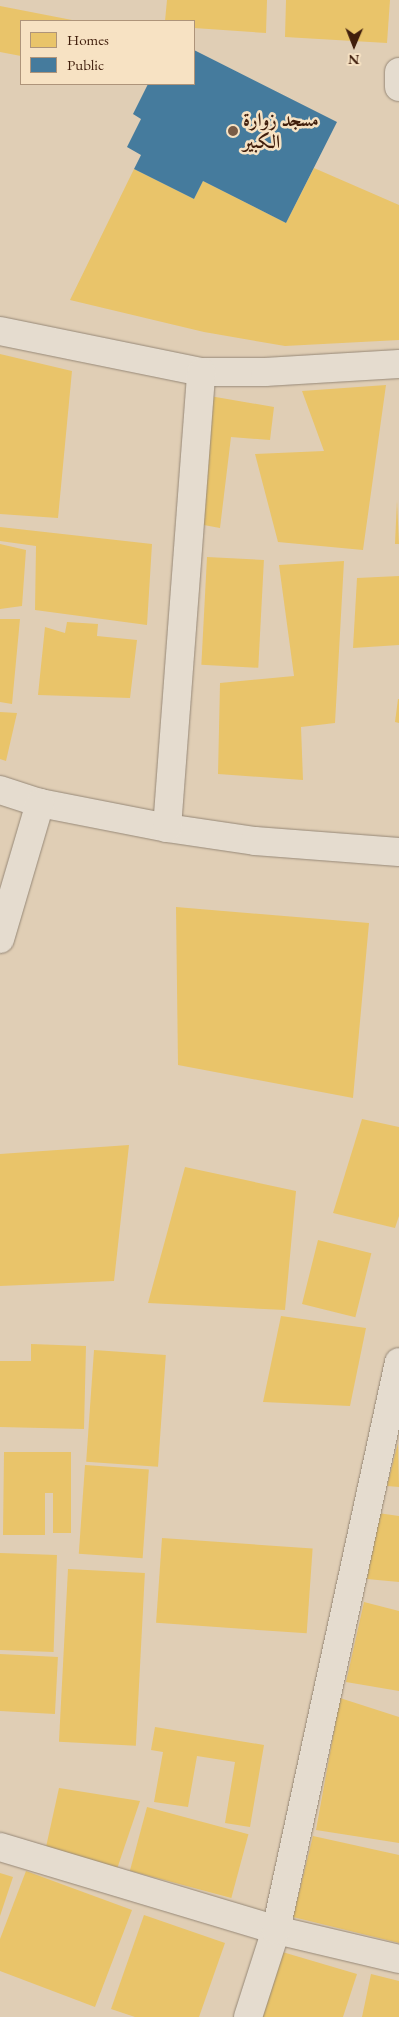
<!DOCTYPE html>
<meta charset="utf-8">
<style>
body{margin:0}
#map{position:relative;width:399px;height:2017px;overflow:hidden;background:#e0ceb5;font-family:"EB Garamond",Amiri,serif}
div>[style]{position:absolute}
.homes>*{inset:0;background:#e9c46a;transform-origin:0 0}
.public>*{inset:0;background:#457b9d}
.roads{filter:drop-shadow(0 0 1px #968877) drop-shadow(0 0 1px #968877)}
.minor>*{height:28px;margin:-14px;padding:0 14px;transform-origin:14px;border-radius:14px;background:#e5dccf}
.dots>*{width:14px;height:14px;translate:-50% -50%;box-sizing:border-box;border:2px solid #f7e2c3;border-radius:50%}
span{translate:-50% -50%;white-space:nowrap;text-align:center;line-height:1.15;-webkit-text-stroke:5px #f7e2c3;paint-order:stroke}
.poi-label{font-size:19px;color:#401e0c;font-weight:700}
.left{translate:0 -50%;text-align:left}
.legend{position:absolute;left:20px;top:20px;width:175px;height:65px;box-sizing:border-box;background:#f7e2c3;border:1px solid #ae947a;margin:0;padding:6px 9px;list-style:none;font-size:15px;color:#401e0c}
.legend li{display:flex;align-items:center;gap:10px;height:25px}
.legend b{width:25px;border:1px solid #ae947a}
.north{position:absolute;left:329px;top:20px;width:50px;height:50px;-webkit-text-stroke:4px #f7e2c3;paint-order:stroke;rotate:181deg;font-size:14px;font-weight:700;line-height:20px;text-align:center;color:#401e0c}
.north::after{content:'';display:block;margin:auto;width:18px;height:22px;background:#401e0c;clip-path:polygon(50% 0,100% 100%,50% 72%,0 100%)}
</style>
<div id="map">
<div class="homes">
<div style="clip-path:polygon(167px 0,267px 0,266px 33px,194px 28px,194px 21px,165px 21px)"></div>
<div style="clip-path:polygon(286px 0,390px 0,387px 43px,285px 37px)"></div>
<div style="clip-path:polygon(0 6px,72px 20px,72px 21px,21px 21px,21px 56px,0 52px)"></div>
<div style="clip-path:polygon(314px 168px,399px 205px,399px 340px,285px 346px,204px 332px,70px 300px,134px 169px,194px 199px,203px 181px,286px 223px)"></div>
<div style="clip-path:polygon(0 354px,72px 371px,58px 518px,0 514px)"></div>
<div style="clip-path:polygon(386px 385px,363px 550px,278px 542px,255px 454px,324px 451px,302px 391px)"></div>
<div style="clip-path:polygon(204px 395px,274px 407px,270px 440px,231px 437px,220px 528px,193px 523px)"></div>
<div style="clip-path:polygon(397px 500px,399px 544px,395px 544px)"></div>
<div style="clip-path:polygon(0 527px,152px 544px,147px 625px,35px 610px,36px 546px,0 541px)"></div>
<div style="clip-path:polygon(0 544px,26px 550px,22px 606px,0 609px)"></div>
<div style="left:207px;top:557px;width:57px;height:108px;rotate:3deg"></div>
<div style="clip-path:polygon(344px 561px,335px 723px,301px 727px,303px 780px,218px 774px,220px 683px,294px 676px,279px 565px)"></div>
<div style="clip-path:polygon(399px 576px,399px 645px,353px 648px,357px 578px)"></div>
<div style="clip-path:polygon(0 619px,20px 619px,12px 704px,0 702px)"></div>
<div style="clip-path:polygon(67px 622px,98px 624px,97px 636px,137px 640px,130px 698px,38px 695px,45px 627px,65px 633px)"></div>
<div style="clip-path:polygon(398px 699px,399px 699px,399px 723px,395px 722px)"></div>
<div style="clip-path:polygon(0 712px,17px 713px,6px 761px,0 759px)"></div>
<div style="clip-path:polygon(176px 907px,369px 923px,353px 1098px,178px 1065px)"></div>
<div style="clip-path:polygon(362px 1119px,399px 1127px,399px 1216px,395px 1228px,333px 1213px)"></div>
<div style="clip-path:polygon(129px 1145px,114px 1281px,0 1286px,0 1154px)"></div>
<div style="clip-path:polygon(185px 1167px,296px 1191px,285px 1310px,148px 1303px)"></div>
<div style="left:318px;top:1240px;width:55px;height:66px;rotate:14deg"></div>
<div style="clip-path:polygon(281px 1316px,366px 1328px,350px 1406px,263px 1402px)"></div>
<div style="clip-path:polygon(31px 1344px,86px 1346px,84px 1429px,0 1427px,0 1361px,31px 1361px)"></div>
<div style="left:94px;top:1350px;width:72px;height:112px;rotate:4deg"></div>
<div style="clip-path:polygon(398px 1443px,399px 1487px,387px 1486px)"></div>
<div style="clip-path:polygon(4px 1452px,71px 1452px,71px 1533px,53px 1533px,53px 1493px,45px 1493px,45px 1535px,3px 1535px)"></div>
<div style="left:85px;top:1465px;width:64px;height:89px;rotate:4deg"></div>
<div style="clip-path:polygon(378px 1513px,399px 1516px,399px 1582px,367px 1579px)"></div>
<div style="left:162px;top:1538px;width:151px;height:85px;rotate:4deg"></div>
<div style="left:0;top:1553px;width:57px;height:97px;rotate:2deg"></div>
<div style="left:68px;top:1569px;width:77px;height:173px;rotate:3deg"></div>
<div style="clip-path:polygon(364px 1602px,399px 1611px,399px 1691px,346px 1682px)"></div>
<div style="left:0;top:1654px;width:58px;height:57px;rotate:3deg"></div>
<div style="clip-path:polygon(340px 1698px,399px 1717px,399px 1843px,316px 1830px)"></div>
<div style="clip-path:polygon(155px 1727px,264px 1745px,250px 1827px,225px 1823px,235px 1762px,197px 1756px,188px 1807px,154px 1802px,163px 1752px,151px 1750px)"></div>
<div style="clip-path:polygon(59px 1788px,140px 1801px,117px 1869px,46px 1847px)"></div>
<div style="left:147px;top:1807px;width:105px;height:66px;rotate:15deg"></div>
<div style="clip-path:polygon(313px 1836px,399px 1855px,399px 1943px,293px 1917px)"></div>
<div style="clip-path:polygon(26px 1871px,132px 1910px,95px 2007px,0 1971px,0 1939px)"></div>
<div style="clip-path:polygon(0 1873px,13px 1877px,0 1916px)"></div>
<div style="clip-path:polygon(144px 1915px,225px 1943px,199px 2017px,135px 2017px,111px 2009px)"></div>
<div style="clip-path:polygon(279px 1951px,357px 1974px,343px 2017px,259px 2017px)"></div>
<div style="clip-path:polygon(371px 1974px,399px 1981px,399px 2017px,362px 2017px)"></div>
</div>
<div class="public">
<div style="clip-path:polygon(194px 50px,337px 122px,286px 223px,203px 181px,194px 199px,134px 169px,141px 155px,127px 147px,141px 119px,133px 114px,148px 84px,194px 84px)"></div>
</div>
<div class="roads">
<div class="minor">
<div style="left:399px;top:72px;width:15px;rotate:90deg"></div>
<div style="left:0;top:331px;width:205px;rotate:11.5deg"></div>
<div style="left:201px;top:372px;width:64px"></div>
<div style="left:265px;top:372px;width:134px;rotate:-3.4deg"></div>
<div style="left:0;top:790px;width:42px;rotate:18deg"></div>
<div style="left:40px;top:803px;width:129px;rotate:11.1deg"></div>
<div style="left:167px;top:828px;width:89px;rotate:8.4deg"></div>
<div style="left:255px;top:841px;width:144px;rotate:4.4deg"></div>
<div style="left:167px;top:828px;width:457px;rotate:-85.7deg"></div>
<div style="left:0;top:939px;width:142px;rotate:-73.6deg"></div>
<div style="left:0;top:1847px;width:288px;rotate:16.7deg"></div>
<div style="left:276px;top:1930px;width:126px;rotate:13.3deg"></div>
<div style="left:248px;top:2017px;width:91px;rotate:-72.2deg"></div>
<div style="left:276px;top:1930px;width:581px;rotate:-77.78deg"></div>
</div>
</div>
<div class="dots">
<div style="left:233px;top:131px;background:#785c47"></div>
</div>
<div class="poi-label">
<span class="left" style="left:243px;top:131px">مسجد زوارة<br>الكبير</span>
</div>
<ul class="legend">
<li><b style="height:14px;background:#e9c46a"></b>Homes</li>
<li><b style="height:14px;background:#457b9d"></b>Public</li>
</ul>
<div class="north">N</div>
</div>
